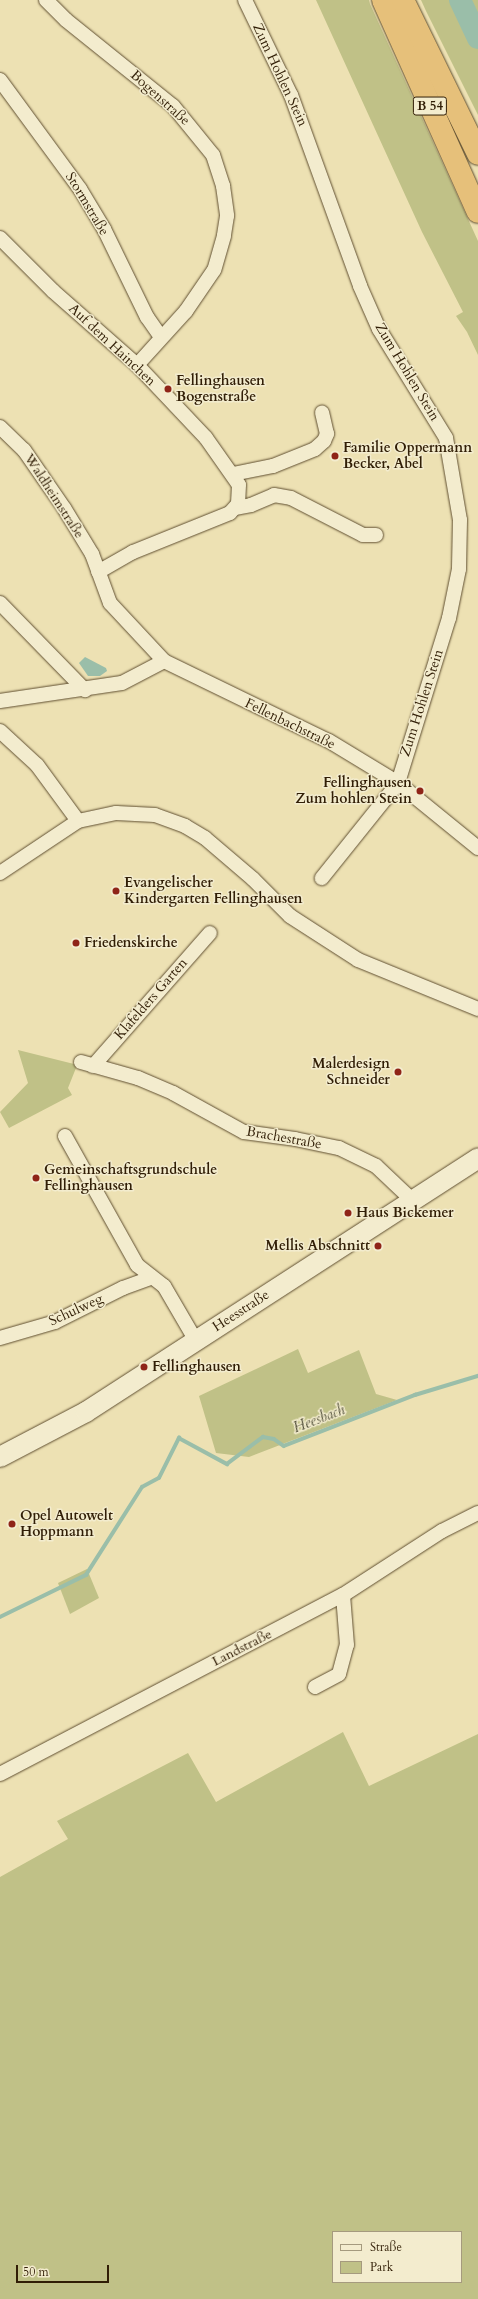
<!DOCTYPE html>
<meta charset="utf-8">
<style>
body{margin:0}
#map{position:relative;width:478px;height:2299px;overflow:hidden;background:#ede1b3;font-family:Cardo,serif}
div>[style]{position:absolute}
.green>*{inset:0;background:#c0c187}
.water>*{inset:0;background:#9abea9}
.stream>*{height:3.5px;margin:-1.75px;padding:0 1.75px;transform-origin:1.75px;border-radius:1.75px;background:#9abea9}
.river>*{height:22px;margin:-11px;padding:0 11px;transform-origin:11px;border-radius:11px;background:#9abea9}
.roads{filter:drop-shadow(0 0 1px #604f31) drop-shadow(0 0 1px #604f31)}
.minor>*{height:14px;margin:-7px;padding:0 7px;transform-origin:7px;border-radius:7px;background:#f3ecce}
.secondary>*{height:20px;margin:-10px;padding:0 10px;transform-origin:10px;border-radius:10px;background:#f3ecce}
.trunk>*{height:22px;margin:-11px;padding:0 11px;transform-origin:11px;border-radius:11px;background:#e6c07a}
.dots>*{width:11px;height:11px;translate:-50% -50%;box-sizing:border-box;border:2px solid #f3ecce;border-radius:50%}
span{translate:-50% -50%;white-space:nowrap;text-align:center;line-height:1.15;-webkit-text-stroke:3px #f3ecce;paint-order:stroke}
.shield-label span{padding:1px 3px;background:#f3ecce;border:1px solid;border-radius:3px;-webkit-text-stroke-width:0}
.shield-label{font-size:13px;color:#311e06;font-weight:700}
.street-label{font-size:14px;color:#311e06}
.poi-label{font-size:14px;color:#311e06;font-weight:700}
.left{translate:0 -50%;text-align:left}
.right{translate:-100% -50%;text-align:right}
.water-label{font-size:15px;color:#504e37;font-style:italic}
.legend{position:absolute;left:332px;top:2231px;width:130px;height:52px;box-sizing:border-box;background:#f3ecce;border:1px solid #a59a7e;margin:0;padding:5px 7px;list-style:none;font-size:12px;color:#311e06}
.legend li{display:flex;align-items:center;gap:8px;height:20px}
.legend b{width:20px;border:1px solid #a59a7e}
.scale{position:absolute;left:16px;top:2265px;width:93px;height:18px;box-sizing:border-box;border:2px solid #311e06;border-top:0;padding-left:5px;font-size:12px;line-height:14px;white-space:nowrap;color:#311e06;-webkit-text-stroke:3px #f3ecce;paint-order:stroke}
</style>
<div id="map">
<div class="green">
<div style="clip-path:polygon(316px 0,369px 0,370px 4px,478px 241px,478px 355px,467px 332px,456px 316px,463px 312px,422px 232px)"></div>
<div style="clip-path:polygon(421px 0,478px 0,478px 115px,426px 11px)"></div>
<div style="clip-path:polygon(18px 1050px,74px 1064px,76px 1068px,68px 1088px,72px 1095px,9px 1128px,0 1112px,28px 1083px)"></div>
<div style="clip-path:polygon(298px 1349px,308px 1373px,359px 1350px,376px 1394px,397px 1400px,249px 1457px,216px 1453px,199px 1396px)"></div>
<div style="clip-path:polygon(87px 1569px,99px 1598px,70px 1614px,58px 1583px)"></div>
<div style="clip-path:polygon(evenodd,343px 1732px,369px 1786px,478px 1734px,478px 2299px,0 2299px,0 1877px,68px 1839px,57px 1821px,188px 1753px,216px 1802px,343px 1732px,333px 2232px,461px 2232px,461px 2282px,333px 2282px,333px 2232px)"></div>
</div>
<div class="water">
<div style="clip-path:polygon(85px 657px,106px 668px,107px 671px,100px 676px,88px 676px,79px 663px)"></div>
</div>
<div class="stream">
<div style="left:0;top:1617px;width:96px;rotate:-26deg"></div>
<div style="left:86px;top:1575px;width:104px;rotate:-57.5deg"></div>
<div style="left:142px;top:1487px;width:19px;rotate:-28deg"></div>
<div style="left:159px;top:1478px;width:45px;rotate:-63.4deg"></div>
<div style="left:179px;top:1438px;width:55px;rotate:28.4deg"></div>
<div style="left:227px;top:1464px;width:45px;rotate:-36.9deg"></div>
<div style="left:263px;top:1437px;width:11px;rotate:10deg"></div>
<div style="left:274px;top:1439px;width:12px;rotate:35deg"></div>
<div style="left:284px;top:1446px;width:141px;rotate:-21.3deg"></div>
<div style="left:415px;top:1395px;width:66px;rotate:-16.8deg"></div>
</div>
<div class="river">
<div style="left:460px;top:0;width:42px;rotate:64.7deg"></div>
</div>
<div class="roads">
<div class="minor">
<div style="left:46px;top:0;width:28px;rotate:45deg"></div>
<div style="left:66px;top:20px;width:137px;rotate:38.8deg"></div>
<div style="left:173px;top:106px;width:63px;rotate:50.8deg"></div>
<div style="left:213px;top:155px;width:33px;rotate:72deg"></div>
<div style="left:223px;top:186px;width:30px;rotate:82deg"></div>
<div style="left:227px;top:216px;width:20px;rotate:99deg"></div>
<div style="left:224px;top:236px;width:35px;rotate:106deg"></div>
<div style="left:214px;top:270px;width:50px;rotate:124.3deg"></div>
<div style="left:186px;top:311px;width:73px;rotate:132.2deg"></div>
<div style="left:245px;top:0;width:106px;rotate:64.2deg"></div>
<div style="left:291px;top:95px;width:203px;rotate:70.1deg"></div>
<div style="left:360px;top:286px;width:47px;rotate:66.2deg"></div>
<div style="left:379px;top:329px;width:128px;rotate:58.4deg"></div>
<div style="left:446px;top:438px;width:83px;rotate:80.3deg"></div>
<div style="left:460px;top:520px;width:49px;rotate:91.2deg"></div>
<div style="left:459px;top:569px;width:50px;rotate:101.5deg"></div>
<div style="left:449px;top:618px;width:173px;rotate:107.2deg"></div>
<div style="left:398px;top:783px;width:122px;rotate:128.7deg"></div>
<div style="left:0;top:80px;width:135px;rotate:53.7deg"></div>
<div style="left:80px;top:189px;width:47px;rotate:59deg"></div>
<div style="left:104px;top:229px;width:98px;rotate:64deg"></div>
<div style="left:147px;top:317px;width:24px;rotate:55deg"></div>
<div style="left:0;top:238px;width:75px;rotate:45deg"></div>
<div style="left:53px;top:291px;width:112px;rotate:41.4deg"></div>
<div style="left:137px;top:365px;width:100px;rotate:46.6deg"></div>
<div style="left:206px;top:438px;width:57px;rotate:54.9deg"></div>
<div style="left:239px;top:485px;width:19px;rotate:93deg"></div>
<div style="left:238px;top:504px;width:12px;rotate:132deg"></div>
<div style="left:230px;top:513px;width:105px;rotate:158.1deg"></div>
<div style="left:133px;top:552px;width:40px;rotate:150.3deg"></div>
<div style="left:0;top:427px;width:33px;rotate:44deg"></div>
<div style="left:24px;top:450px;width:70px;rotate:55.4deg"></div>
<div style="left:64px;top:508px;width:54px;rotate:58.7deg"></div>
<div style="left:92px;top:554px;width:52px;rotate:69.8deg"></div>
<div style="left:110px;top:603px;width:79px;rotate:47deg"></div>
<div style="left:164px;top:661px;width:183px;rotate:25.9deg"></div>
<div style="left:329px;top:741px;width:81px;rotate:31.3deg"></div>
<div style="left:398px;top:783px;width:103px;rotate:39.1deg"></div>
<div style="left:233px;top:474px;width:41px;rotate:-11.3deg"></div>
<div style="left:273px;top:466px;width:45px;rotate:-22deg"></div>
<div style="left:315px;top:449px;width:12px;rotate:-42deg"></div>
<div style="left:324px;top:441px;width:8px;rotate:-67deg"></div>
<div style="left:327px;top:434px;width:22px;rotate:-103deg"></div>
<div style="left:236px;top:508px;width:15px;rotate:-11deg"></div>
<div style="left:251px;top:505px;width:25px;rotate:-23deg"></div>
<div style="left:274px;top:495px;width:17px;rotate:10deg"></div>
<div style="left:291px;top:498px;width:81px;rotate:27.2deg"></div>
<div style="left:363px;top:535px;width:13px"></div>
<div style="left:0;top:603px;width:122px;rotate:45.7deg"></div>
<div style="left:0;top:701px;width:123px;rotate:-8.4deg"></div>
<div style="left:122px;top:683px;width:47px;rotate:-27.6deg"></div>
<div style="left:0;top:731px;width:50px;rotate:42.6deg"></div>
<div style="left:37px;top:765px;width:69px;rotate:53.8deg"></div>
<div style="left:0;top:873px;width:94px;rotate:-33.7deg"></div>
<div style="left:78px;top:821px;width:39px;rotate:-12deg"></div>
<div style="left:116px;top:813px;width:39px;rotate:3deg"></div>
<div style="left:155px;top:815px;width:32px;rotate:20deg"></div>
<div style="left:185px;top:826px;width:23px;rotate:31deg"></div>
<div style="left:205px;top:838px;width:63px;rotate:40.5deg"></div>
<div style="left:253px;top:879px;width:52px;rotate:45deg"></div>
<div style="left:290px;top:916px;width:81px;rotate:32.9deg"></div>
<div style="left:358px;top:960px;width:130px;rotate:22.2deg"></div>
<div style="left:81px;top:1062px;width:59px;rotate:15.7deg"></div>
<div style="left:138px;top:1078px;width:38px;rotate:23deg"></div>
<div style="left:173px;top:1093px;width:81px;rotate:28.8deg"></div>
<div style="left:244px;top:1132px;width:51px;rotate:7.8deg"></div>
<div style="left:295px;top:1139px;width:45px;rotate:11.6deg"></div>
<div style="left:339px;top:1148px;width:41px;rotate:25.9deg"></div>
<div style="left:376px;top:1166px;width:50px;rotate:43.4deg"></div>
<div style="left:93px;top:1066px;width:177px;rotate:-48.7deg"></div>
<div style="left:65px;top:1136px;width:148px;rotate:60.8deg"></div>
<div style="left:137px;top:1265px;width:34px;rotate:38deg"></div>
<div style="left:164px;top:1286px;width:64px;rotate:59.8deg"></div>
<div style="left:0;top:1338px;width:57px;rotate:-16.2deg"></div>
<div style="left:55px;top:1322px;width:76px;rotate:-26.6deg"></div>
<div style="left:123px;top:1288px;width:30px;rotate:-20deg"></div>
<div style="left:315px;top:1687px;width:27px;rotate:-28deg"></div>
<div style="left:339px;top:1674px;width:30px;rotate:-75deg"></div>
<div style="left:347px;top:1645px;width:50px;rotate:-94.6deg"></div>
<div style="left:0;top:1774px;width:387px;rotate:-27.6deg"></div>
<div style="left:343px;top:1595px;width:118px;rotate:-32.9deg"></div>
<div style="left:442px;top:1531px;width:40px;rotate:-26.6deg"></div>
</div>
<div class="secondary">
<div style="left:0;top:1457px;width:97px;rotate:-27.6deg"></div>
<div style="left:86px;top:1412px;width:467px;rotate:-32.9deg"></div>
</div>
<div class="trunk">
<div style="left:383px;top:0;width:232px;rotate:65.9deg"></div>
<div style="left:403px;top:0;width:171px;rotate:64deg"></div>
</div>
</div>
<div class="dots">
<div style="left:168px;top:389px;background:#8f2418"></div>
<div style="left:335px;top:456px;background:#8f2418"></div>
<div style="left:420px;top:791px;background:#8f2418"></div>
<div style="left:116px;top:891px;background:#8f2418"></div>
<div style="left:76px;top:943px;background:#8f2418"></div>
<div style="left:398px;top:1072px;background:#8f2418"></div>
<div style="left:36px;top:1178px;background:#8f2418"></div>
<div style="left:348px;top:1213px;background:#8f2418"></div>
<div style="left:378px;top:1246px;background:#8f2418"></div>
<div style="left:144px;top:1367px;background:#8f2418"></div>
<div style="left:12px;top:1524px;background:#8f2418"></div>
</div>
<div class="shield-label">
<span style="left:430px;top:106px">B 54</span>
</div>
<div class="street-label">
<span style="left:280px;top:75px;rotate:65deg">Zum Hohlen Stein</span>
<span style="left:160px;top:98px;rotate:42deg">Bogenstraße</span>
<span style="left:87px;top:204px;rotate:59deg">Stormstraße</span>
<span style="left:112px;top:345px;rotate:43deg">Auf dem Hainchen</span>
<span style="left:407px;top:372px;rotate:59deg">Zum Hohlen Stein</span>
<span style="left:54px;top:496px;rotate:57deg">Waldheimstraße</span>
<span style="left:422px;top:703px;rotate:-72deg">Zum Hohlen Stein</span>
<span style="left:290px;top:724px;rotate:26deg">Fellenbachstraße</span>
<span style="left:151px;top:999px;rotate:-49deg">Klafelders Garten</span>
<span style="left:284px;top:1138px;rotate:10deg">Brachestraße</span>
<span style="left:76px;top:1310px;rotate:-25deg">Schulweg</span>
<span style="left:241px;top:1311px;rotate:-33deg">Heesstraße</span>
<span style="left:242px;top:1648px;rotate:-27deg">Landstraße</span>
</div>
<div class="poi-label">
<span class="left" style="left:176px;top:389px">Fellinghausen<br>Bogenstraße</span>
<span class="left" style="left:343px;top:456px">Familie Oppermann<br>Becker, Abel</span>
<span class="right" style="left:412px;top:791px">Fellinghausen<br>Zum hohlen Stein</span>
<span class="left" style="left:124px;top:891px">Evangelischer<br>Kindergarten Fellinghausen</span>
<span class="left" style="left:84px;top:943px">Friedenskirche</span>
<span class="right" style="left:390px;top:1072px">Malerdesign<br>Schneider</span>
<span class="left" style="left:44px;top:1178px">Gemeinschaftsgrundschule<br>Fellinghausen</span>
<span class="left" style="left:356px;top:1213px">Haus Bickemer</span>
<span class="right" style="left:370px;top:1246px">Mellis Abschnitt</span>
<span class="left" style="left:152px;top:1367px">Fellinghausen</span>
<span class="left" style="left:20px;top:1524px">Opel Autowelt<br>Hoppmann</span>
</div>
<div class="water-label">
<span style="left:319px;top:1419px;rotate:-21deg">Heesbach</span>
</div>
<ul class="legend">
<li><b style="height:5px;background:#f3ecce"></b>Straße</li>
<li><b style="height:11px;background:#c0c187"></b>Park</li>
</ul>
<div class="scale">50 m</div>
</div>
